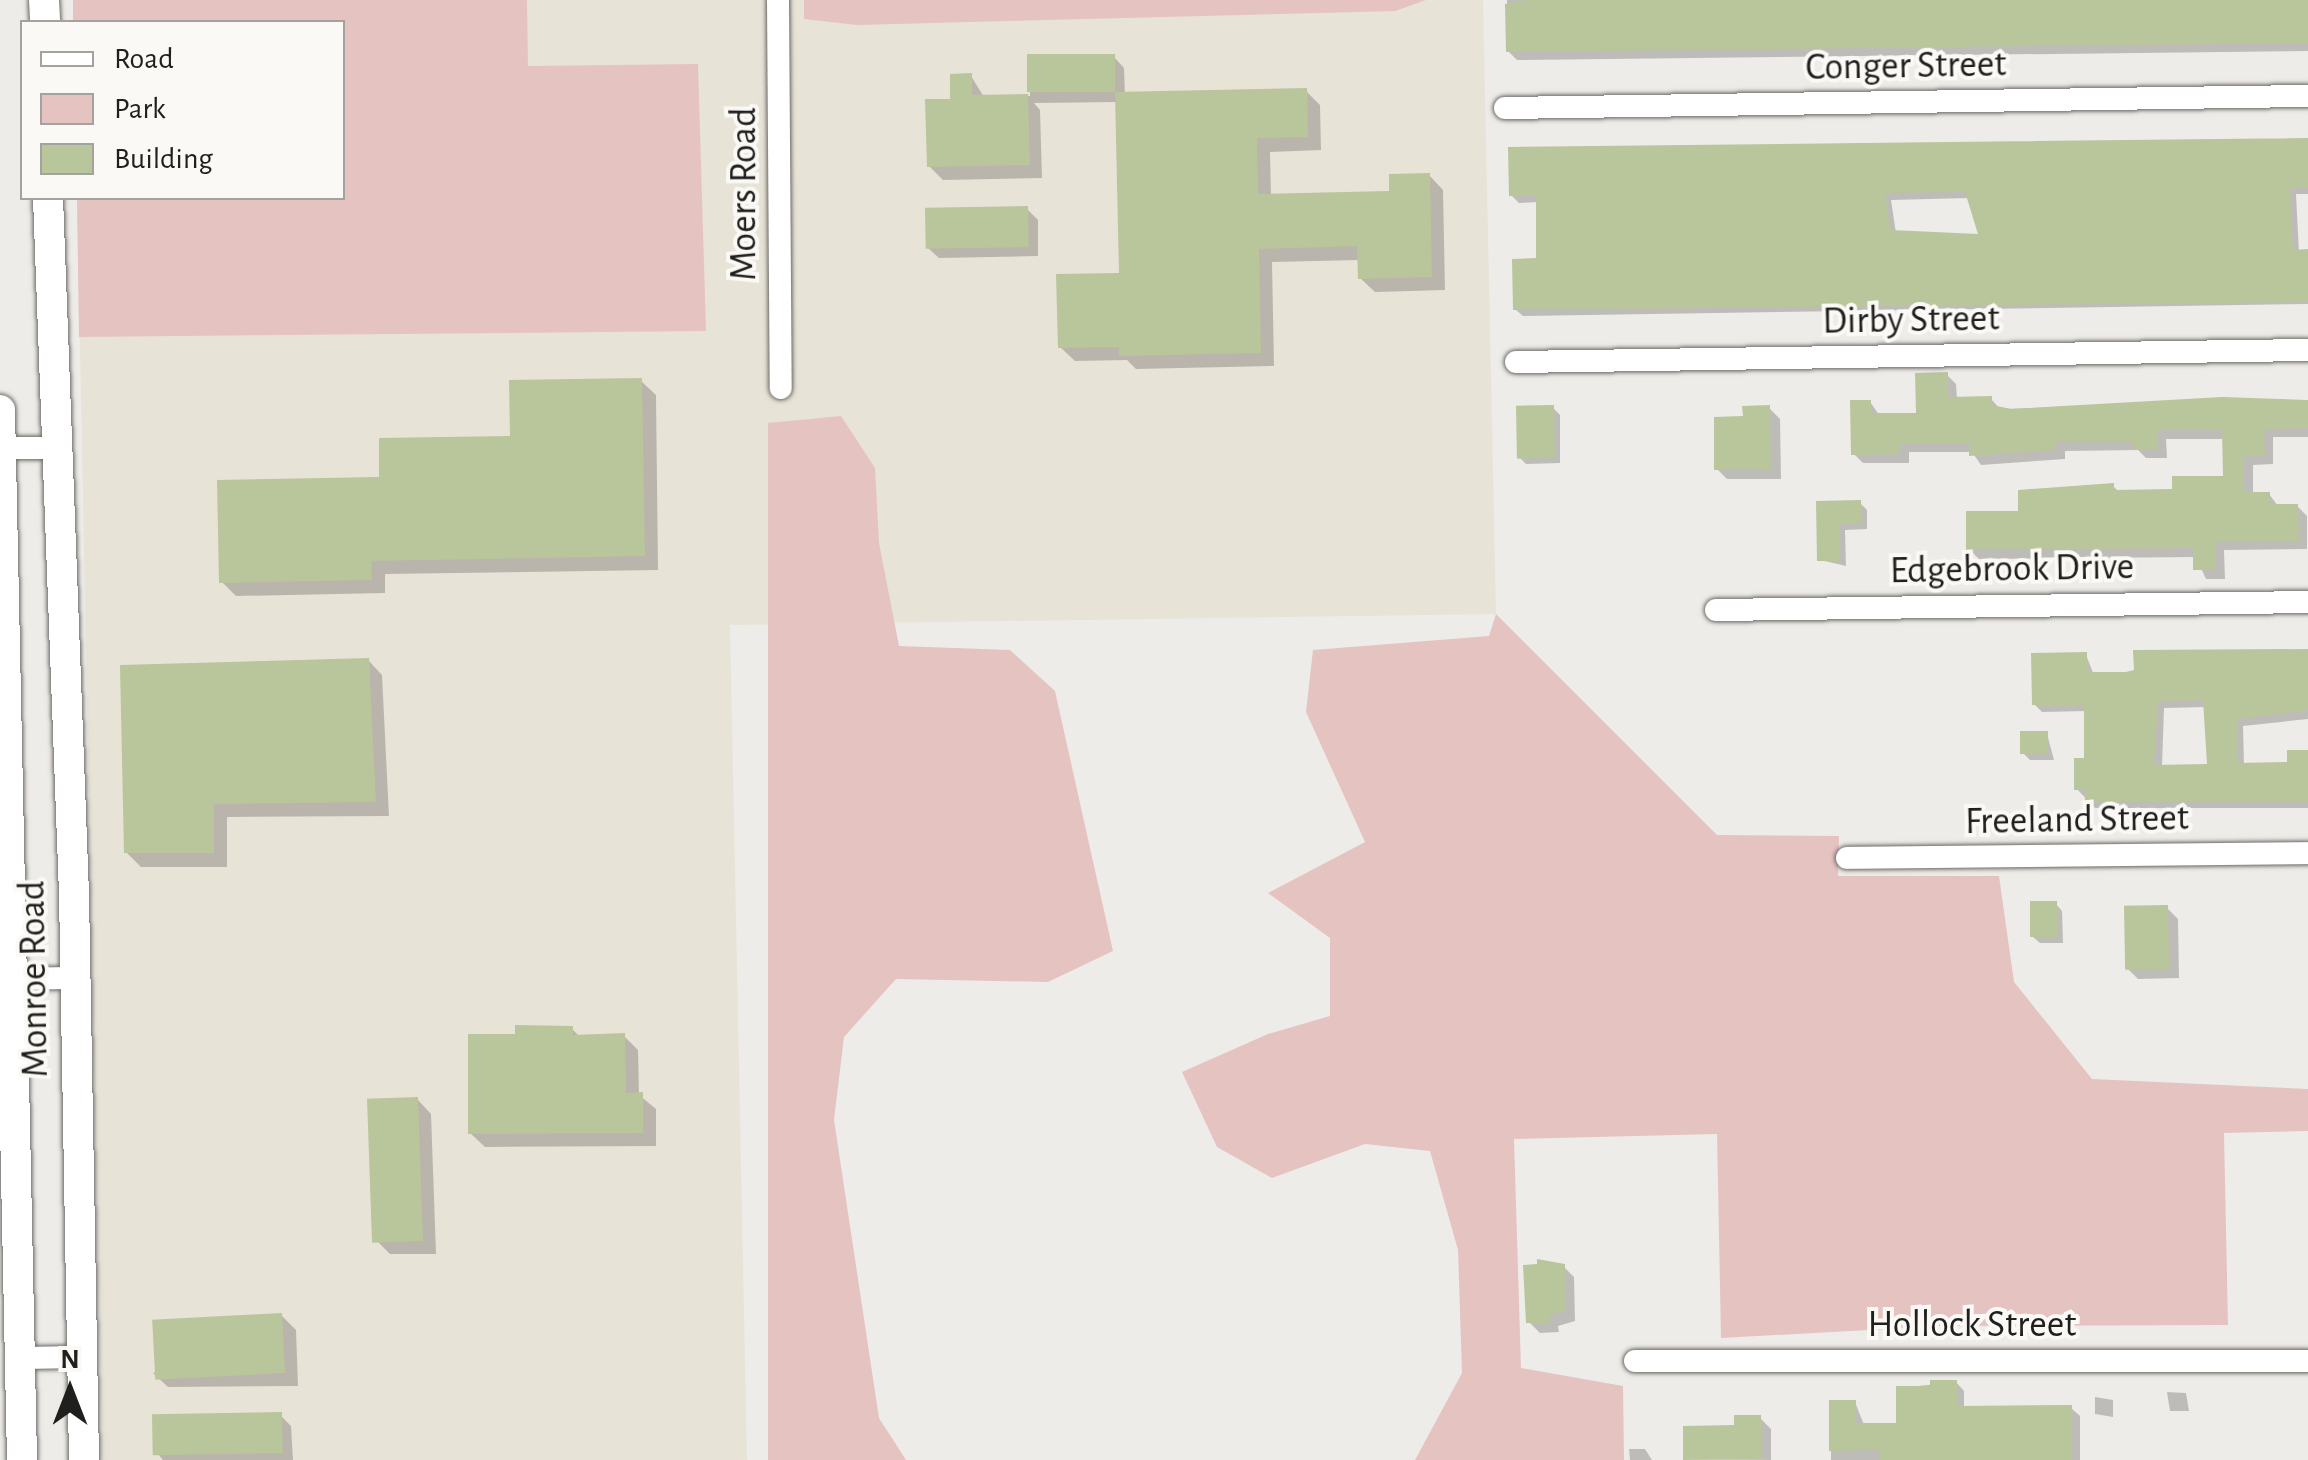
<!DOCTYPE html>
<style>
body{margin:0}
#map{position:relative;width:2308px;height:1460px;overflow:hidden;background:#eeece8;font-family:"Alegreya Sans",sans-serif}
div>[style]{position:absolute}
.built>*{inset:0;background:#e8e3d7}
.green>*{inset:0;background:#e5c3c1}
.shadow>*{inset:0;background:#0003}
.building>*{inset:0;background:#b9c59a;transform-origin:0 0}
.roads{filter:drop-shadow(0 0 2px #6b6a66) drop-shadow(0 0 2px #6b6a66)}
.minor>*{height:22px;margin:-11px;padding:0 11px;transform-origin:11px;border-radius:11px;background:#fff}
.major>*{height:30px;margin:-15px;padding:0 15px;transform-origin:15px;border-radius:15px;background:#fff}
span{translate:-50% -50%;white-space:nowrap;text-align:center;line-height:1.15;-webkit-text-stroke:8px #fbf9f5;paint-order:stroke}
.street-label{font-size:38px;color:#1f1f1d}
.legend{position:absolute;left:20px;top:20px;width:325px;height:180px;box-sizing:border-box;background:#fbf9f5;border:2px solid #a3a29f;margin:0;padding:12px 18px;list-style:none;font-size:30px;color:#1f1f1d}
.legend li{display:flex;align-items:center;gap:20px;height:50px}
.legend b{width:50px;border:2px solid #a3a29f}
.north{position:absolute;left:20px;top:1340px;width:100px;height:100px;-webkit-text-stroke:8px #fbf9f5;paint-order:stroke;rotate:0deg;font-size:28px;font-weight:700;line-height:40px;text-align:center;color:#1f1f1d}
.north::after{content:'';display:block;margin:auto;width:35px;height:45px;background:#1f1f1d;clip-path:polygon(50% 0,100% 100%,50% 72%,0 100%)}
</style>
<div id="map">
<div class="built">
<div style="clip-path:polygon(73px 0,1483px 0,1496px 614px,730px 625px,747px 1460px,102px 1460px,77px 198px,342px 198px,342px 22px,73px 22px)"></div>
</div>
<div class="green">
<div style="clip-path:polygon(73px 0,527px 0,528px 66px,698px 64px,706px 331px,79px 337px,77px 198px,342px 198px,342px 22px,73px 22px)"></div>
<div style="clip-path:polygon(804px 0,1426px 0,1395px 11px,857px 25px,804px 19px)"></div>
<div style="clip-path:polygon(841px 416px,875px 468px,879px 543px,899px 646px,1010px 650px,1055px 691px,1113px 951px,1048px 982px,896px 979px,844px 1037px,834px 1120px,879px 1418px,906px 1460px,768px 1460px,768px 423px)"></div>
<div style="clip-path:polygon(1496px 614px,1717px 835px,1839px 836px,1838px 876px,1999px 876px,2014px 982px,2092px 1079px,2308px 1089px,2308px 1131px,2224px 1133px,2228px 1325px,1941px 1326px,1721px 1338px,1717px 1134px,1514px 1139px,1521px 1368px,1623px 1386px,1624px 1460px,1415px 1460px,1462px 1373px,1458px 1250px,1430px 1151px,1365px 1144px,1272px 1178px,1217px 1147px,1182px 1072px,1268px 1034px,1330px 1016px,1330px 938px,1268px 893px,1365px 842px,1306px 712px,1313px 650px,1489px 636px)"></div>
</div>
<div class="shadow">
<div style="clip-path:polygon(1507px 0,2308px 0,2308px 51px,1517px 60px,1508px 51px)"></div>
<div style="clip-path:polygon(1114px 57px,1124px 68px,1125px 95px,1306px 91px,1320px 105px,1321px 150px,1270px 152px,1271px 196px,1391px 194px,1429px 175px,1443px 190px,1445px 290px,1375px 292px,1360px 278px,1360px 260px,1272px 262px,1274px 366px,1136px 369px,1127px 360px,1075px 361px,1060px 347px,1122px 275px,1118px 102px,1034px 103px,1040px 110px,1042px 178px,943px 180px,929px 166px,953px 101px,971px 76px,984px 97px,1030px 96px,1030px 59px)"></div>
<div style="clip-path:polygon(evenodd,2308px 141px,2308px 194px,2296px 194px,2299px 252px,2308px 252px,2308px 304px,1523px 316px,1515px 309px,1538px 261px,1538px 202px,1519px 203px,1511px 195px,2308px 141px,1969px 198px,1981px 237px,1896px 233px,1891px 200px,1969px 198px)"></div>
<div style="clip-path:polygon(1027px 209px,1038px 220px,1038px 256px,939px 258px,928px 248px)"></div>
<div style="clip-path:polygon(1947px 375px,1956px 384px,1957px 399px,1991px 399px,2000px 409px,2308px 402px,2308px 437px,2273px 437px,2273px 464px,2253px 465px,2253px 494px,2269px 494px,2278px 506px,2297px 506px,2307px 516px,2307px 549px,2224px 550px,2225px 579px,2206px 579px,2196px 557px,1979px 559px,1969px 549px,2021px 513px,2113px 486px,2120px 493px,2174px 492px,2225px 478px,2225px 439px,2166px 439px,2167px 458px,2146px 458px,2138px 450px,2065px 451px,2065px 459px,1981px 465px,1972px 452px,1909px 452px,1909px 463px,1863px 463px,1854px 454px,1870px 402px,1880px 416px,1918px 415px)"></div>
<div style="clip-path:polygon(641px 381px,656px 395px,658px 570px,385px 574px,385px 593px,236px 596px,222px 582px,382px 480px,513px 438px)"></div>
<div style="clip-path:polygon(1553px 408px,1560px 415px,1560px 463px,1526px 464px,1519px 457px)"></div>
<div style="clip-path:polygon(1769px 408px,1780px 419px,1781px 479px,1727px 479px,1717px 469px,1745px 419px)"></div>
<div style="clip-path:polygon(1819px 503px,1860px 503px,1867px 510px,1867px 529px,1845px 530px,1846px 566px,1820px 560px)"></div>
<div style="clip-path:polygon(evenodd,2308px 651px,2308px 719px,2243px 726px,2244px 765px,2290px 765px,2308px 752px,2308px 808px,2095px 808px,2076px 788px,2087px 760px,2087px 711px,2042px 712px,2034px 704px,2086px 655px,2094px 675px,2126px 674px,2308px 651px,2206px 707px,2210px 766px,2162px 767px,2164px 708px,2206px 707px)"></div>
<div style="clip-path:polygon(368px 660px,382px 675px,389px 816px,227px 817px,227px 867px,141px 867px,126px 852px)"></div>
<div style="clip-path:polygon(2047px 734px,2054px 760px,2030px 760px,2023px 753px)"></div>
<div style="clip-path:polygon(2056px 904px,2062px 911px,2063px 943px,2040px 943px,2033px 937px)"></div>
<div style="clip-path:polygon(2167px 908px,2178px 919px,2179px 978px,2138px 979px,2127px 968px)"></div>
<div style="clip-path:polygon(572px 1029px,580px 1037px,624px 1036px,638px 1050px,639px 1095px,656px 1109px,656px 1146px,485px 1147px,470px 1133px,518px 1037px)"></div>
<div style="clip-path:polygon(417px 1099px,431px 1114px,436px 1254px,390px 1254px,376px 1240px)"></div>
<div style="clip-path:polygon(1563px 1266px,1574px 1277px,1575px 1321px,1558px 1326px,1559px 1332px,1540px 1333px,1529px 1322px)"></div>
<div style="clip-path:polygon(281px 1315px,296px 1330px,298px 1386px,168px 1387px,153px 1373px)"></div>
<div style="clip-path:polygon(1956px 1382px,1964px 1391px,1964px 1409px,2071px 1408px,2080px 1416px,2080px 1460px,1831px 1460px,1831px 1402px,1855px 1402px,1864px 1425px,1899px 1425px,1899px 1388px)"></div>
<div style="clip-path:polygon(2167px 1392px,2186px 1393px,2189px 1411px,2170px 1411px)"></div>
<div style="clip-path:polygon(2095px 1397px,2113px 1400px,2113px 1417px,2095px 1414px)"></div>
<div style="clip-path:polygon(280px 1415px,291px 1426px,293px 1460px,163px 1460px,157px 1453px)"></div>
<div style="clip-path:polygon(1760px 1418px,1771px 1429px,1771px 1460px,1686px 1459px)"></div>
<div style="clip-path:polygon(1629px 1449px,1645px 1449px,1652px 1460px,1630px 1460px)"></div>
</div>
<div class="building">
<div style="clip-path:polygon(1526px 0,2308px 0,2308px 43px,1506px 52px,1505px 4px)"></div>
<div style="left:1115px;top:54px;width:38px;height:88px;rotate:90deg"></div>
<div style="clip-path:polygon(972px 73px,972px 95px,1028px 94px,1030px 165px,927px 167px,925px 99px,950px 99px,950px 74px)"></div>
<div style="clip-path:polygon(1307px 88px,1308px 137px,1257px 138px,1258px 194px,1389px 191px,1389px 174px,1430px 173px,1432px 277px,1358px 279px,1357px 246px,1259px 249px,1261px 353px,1119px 356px,1119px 347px,1058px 348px,1056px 274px,1119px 273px,1115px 92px)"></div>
<div style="clip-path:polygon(evenodd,2308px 138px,2308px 187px,2290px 188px,2293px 250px,2308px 249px,2308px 302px,1513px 310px,1512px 259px,1536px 258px,1536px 196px,1509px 196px,1508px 147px,2308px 138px,1965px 192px,1978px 234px,1891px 230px,1885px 193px,1965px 192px)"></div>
<div style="left:1028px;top:206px;width:41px;height:103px;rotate:89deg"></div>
<div style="clip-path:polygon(1948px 372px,1948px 397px,1992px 396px,1992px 405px,2011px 409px,2222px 397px,2308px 400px,2308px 428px,2264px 429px,2265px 456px,2244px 456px,2244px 492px,2270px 492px,2270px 504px,2298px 504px,2299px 541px,2216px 542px,2216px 570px,2193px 570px,2193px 548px,1966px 550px,1966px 511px,2018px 511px,2018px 490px,2114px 483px,2114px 490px,2172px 489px,2172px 476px,2223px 476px,2222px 430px,2158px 430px,2158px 449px,2134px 450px,2134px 442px,2056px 442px,2056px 450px,1969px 456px,1969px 443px,1900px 444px,1900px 454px,1851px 455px,1850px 400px,1871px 400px,1871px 413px,1916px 413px,1915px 373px)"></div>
<div style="clip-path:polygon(642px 378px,645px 556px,371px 561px,372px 580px,219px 583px,217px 480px,379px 477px,379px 438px,510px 436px,509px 380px)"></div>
<div style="left:1554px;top:405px;width:53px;height:38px;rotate:89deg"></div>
<div style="clip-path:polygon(1770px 405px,1771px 469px,1714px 470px,1714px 417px,1743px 416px,1742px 406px)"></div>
<div style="clip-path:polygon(1861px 500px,1861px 524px,1840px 524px,1840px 561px,1817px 561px,1816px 501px)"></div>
<div style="clip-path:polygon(evenodd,2308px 649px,2308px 710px,2237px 719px,2237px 763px,2287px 762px,2287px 750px,2308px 750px,2308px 802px,2085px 801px,2085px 790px,2074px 790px,2074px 758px,2084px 758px,2084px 705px,2032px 705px,2031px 653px,2087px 652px,2087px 672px,2126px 672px,2134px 670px,2133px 650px,2308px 649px,2203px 700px,2207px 764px,2154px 765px,2158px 701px,2203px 700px)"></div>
<div style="clip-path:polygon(369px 658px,376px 802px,214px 804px,214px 853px,124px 853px,120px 665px)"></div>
<div style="left:2048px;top:731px;width:23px;height:28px;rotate:90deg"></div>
<div style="left:2057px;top:901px;width:36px;height:27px;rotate:90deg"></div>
<div style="left:2168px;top:905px;width:64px;height:44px;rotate:89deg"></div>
<div style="clip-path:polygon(515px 1025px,573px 1026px,573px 1035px,625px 1033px,626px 1093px,643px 1092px,643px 1133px,468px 1134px,468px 1034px,515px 1034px)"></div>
<div style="left:418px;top:1097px;width:144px;height:51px;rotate:88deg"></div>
<div style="clip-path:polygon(1537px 1259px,1565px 1264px,1565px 1311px,1549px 1315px,1549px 1323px,1526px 1323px,1523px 1265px,1537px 1264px)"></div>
<div style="left:282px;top:1313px;width:60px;height:130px;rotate:87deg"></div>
<div style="clip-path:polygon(1930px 1380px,1957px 1380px,1957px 1406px,2072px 1405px,2072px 1460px,1880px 1460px,1880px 1450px,1829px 1451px,1829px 1400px,1856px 1400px,1856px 1423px,1896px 1423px,1896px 1386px,1930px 1386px)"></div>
<div style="left:282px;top:1412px;width:41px;height:130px;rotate:89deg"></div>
<div style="clip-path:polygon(1734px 1415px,1761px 1415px,1762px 1459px,1683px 1460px,1683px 1426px,1734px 1425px)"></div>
</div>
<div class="roads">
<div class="minor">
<div style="left:778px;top:0;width:388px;rotate:89.6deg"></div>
<div style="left:1505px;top:108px;width:803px;rotate:-0.86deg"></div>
<div style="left:1516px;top:362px;width:792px;rotate:-0.87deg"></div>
<div style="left:1px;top:448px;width:52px"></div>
<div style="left:1716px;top:610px;width:592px;rotate:-0.77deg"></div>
<div style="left:1847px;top:858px;width:461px;rotate:-0.6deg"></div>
<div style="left:0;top:979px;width:75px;rotate:-0.8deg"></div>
<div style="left:21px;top:1358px;width:61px;rotate:-0.9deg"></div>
<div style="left:1635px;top:1361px;width:673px"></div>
</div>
<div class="major">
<div style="left:44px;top:0;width:22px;rotate:87deg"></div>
<div style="left:48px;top:198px;width:695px;rotate:87.86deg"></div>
<div style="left:74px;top:893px;width:567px;rotate:88.99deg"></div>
<div style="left:0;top:410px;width:1050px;rotate:88.8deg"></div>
</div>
</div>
<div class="street-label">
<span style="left:1906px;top:67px;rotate:-1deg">Conger Street</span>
<span style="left:745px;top:194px;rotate:-90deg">Moers Road</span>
<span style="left:1911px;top:321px;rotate:-1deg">Dirby Street</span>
<span style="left:2012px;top:570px;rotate:-1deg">Edgebrook Drive</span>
<span style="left:2077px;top:821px;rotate:-1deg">Freeland Street</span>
<span style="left:35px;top:979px;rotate:-91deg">Monroe Road</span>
<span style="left:1972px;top:1326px">Hollock Street</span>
</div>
<ul class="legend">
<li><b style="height:12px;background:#fff"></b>Road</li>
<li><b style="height:28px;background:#e5c3c1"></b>Park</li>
<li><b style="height:28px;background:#b9c59a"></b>Building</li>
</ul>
<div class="north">N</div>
</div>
